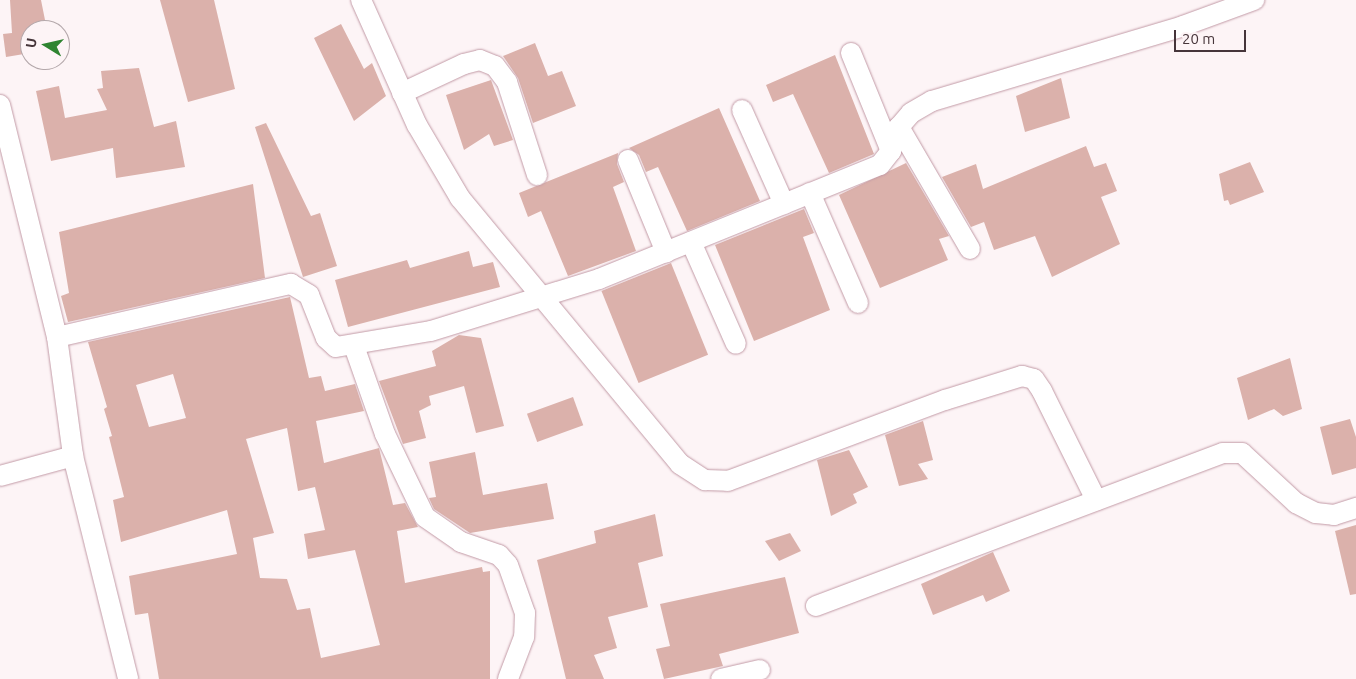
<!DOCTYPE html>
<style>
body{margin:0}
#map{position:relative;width:1356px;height:679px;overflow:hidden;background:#fdf4f6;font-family:Ubuntu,sans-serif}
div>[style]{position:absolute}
.building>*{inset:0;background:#dbb1ab;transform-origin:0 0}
.roads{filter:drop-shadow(0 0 1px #c29aa6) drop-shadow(0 0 1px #c29aa6)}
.minor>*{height:20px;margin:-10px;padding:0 10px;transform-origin:10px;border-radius:10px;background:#fff}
span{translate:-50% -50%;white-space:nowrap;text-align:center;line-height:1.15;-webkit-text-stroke:4px #fdf4f6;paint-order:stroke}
.north{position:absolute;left:20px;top:20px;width:50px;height:50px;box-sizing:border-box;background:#fdf4f6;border:1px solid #b4a8ab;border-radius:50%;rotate:279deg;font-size:14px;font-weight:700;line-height:20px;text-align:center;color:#46353a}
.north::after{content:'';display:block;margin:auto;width:18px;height:22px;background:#2f8431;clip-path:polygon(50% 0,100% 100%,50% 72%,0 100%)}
.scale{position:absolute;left:1174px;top:30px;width:72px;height:22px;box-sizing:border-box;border:2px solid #46353a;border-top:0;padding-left:6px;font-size:15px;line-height:18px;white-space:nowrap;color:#46353a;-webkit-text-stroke:4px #fdf4f6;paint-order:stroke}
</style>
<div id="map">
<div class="building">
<div style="clip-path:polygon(10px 0,41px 0,47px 30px,30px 30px,30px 53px,6px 57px,3px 34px,12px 33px)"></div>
<div style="clip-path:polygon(160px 0,214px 0,235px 89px,188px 102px)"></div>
<div style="clip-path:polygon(341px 24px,364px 69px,372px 63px,386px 96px,354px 121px,314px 38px)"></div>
<div style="clip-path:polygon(535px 43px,548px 76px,562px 71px,576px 106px,533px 123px,518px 78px,503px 56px)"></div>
<div style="clip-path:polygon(835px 55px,874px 154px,829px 173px,793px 94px,773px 102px,766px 85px)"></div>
<div style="clip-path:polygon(139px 68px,154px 127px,176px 121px,185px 167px,116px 178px,113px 148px,51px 161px,36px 91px,59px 86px,65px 118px,107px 110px,97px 89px,103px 88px,101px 71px)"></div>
<div style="clip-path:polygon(1061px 78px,1070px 118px,1025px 132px,1016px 96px)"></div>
<div style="clip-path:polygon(491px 80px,513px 140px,494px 146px,489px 134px,464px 150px,446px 95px)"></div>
<div style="clip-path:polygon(719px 108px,760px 201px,687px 231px,658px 167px,646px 172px,639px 155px,629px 148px)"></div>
<div style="clip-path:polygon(266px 123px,311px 216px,320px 213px,337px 266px,303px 277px,255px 127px)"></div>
<div style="clip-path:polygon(1086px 146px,1094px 167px,1106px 163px,1117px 191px,1101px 197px,1120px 244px,1052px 277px,1035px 236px,994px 250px,984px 222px,971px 227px,942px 177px,976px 164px,983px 189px)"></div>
<div style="clip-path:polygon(618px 153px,617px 164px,624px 182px,613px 187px,636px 251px,568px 276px,541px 211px,528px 217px,519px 193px)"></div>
<div style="clip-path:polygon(1250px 162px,1264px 192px,1230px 205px,1228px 200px,1224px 201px,1219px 174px)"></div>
<div style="clip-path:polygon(906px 163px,949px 236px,939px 239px,948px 260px,880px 288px,839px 195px)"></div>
<div style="clip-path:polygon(253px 184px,265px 278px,68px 322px,61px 296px,69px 293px,59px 232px)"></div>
<div style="clip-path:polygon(804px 209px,814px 233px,803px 237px,830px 310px,754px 341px,715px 245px)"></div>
<div style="clip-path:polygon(469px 251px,473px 267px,493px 262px,500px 287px,348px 327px,335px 280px,407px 260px,410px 268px)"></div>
<div style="left:671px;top:263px;width:99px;height:75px;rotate:68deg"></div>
<div style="clip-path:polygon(evenodd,290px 297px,309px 378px,321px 376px,325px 391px,355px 384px,364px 411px,316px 421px,324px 463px,379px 448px,393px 505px,405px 503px,418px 527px,397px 531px,405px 583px,482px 567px,483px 572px,490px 571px,490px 679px,159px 679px,148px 613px,135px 615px,129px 576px,237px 554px,227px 510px,121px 542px,113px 500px,124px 497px,109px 437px,112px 436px,104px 409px,107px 407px,88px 342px,290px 297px,173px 374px,186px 418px,149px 427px,136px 385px,173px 374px,290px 297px,287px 428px,298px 491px,315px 487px,325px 530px,304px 534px,308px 559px,355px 550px,380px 645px,321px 658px,310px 608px,297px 610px,287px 579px,260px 578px,253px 538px,274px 533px,246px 439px,287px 428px)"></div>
<div style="clip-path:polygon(459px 335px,481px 338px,504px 426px,476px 433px,464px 386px,429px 396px,431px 405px,419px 411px,426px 438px,403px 444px,379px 381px,436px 366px,432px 351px)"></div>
<div style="clip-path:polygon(1290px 358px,1302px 409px,1283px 416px,1274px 409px,1248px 420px,1237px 378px)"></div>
<div style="left:573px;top:397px;width:30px;height:49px;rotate:70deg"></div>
<div style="clip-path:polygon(1350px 419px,1356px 437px,1356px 468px,1332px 475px,1320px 427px)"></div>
<div style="clip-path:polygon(923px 421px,933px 460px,918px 464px,928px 479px,899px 486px,885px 435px)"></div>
<div style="clip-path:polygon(849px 450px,868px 487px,853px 494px,857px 503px,831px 516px,817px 460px)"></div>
<div style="clip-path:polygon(475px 452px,483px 495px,547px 483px,554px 519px,470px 533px,434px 509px,429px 498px,436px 497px,429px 462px)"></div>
<div style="clip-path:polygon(655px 514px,663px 556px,638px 563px,648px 607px,608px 617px,617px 648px,594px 655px,604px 679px,566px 679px,537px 560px,596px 543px,594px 531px)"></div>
<div style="clip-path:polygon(1356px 525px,1356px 594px,1350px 595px,1335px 531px)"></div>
<div style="clip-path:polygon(790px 533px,801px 551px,779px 561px,765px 541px)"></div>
<div style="clip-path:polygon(993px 552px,1010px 591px,986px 602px,983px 595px,933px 615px,921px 584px)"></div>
<div style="clip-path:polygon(785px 577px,799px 633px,719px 654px,723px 666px,664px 679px,656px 649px,670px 646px,660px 604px)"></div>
</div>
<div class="roads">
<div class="minor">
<div style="left:361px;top:0;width:137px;rotate:65.9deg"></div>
<div style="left:417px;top:125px;width:85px;rotate:59.5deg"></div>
<div style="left:460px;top:198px;width:345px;rotate:50.4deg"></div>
<div style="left:680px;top:464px;width:30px;rotate:33deg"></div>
<div style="left:705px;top:480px;width:23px;rotate:2deg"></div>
<div style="left:728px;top:481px;width:232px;rotate:-20.5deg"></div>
<div style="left:945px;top:400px;width:81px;rotate:-17.3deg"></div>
<div style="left:1022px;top:376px;width:12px;rotate:14deg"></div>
<div style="left:1034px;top:379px;width:14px;rotate:56deg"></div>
<div style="left:1042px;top:391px;width:122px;rotate:63.6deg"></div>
<div style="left:851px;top:53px;width:106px;rotate:67.8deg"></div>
<div style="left:402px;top:93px;width:68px;rotate:-25.1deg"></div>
<div style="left:464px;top:64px;width:16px;rotate:-14deg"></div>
<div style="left:480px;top:60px;width:16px;rotate:22deg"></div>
<div style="left:495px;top:66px;width:20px;rotate:53deg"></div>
<div style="left:507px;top:82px;width:98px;rotate:72.1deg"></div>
<div style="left:0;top:105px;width:239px;rotate:76.2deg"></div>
<div style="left:57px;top:337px;width:120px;rotate:82.3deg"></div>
<div style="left:73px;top:456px;width:230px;rotate:76.1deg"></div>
<div style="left:742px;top:110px;width:103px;rotate:65.9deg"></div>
<div style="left:899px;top:127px;width:141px;rotate:59.8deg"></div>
<div style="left:628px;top:160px;width:100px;rotate:67.6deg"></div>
<div style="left:810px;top:193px;width:120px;rotate:66.4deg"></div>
<div style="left:691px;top:242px;width:111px;rotate:66.2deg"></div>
<div style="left:57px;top:337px;width:240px;rotate:-12.8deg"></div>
<div style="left:291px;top:284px;width:21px;rotate:31deg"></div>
<div style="left:309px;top:295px;width:46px;rotate:68.4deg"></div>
<div style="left:326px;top:338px;width:13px;rotate:42deg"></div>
<div style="left:336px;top:347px;width:96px;rotate:-9.6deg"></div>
<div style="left:431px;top:331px;width:176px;rotate:-17.2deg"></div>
<div style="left:599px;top:279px;width:303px;rotate:-22.1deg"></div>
<div style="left:880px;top:165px;width:18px;rotate:-52deg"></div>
<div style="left:891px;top:151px;width:25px;rotate:-72deg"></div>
<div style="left:899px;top:127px;width:18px;rotate:-49deg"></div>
<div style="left:911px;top:113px;width:24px;rotate:-30deg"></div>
<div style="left:932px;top:101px;width:262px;rotate:-16.6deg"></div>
<div style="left:1183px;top:26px;width:76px;rotate:-20.1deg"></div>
<div style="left:354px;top:346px;width:93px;rotate:70.6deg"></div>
<div style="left:385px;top:434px;width:92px;rotate:64.3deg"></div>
<div style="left:425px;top:517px;width:44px;rotate:34.8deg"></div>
<div style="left:461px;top:542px;width:40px;rotate:18.9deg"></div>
<div style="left:499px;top:555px;width:13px;rotate:48deg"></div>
<div style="left:508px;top:565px;width:51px;rotate:70.5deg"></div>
<div style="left:525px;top:613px;width:24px;rotate:92deg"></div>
<div style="left:524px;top:637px;width:45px;rotate:110.9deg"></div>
<div style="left:0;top:476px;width:76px;rotate:-15.3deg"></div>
<div style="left:816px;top:606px;width:435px;rotate:-20.6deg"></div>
<div style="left:1223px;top:453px;width:19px"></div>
<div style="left:1242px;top:453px;width:74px;rotate:42.8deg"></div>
<div style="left:1296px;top:503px;width:22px;rotate:27deg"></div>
<div style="left:1316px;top:513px;width:18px;rotate:6deg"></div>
<div style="left:1334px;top:515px;width:23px;rotate:-18deg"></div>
<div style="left:721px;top:679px;width:40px;rotate:-13deg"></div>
</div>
</div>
<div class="north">U</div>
<div class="scale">20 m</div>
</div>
